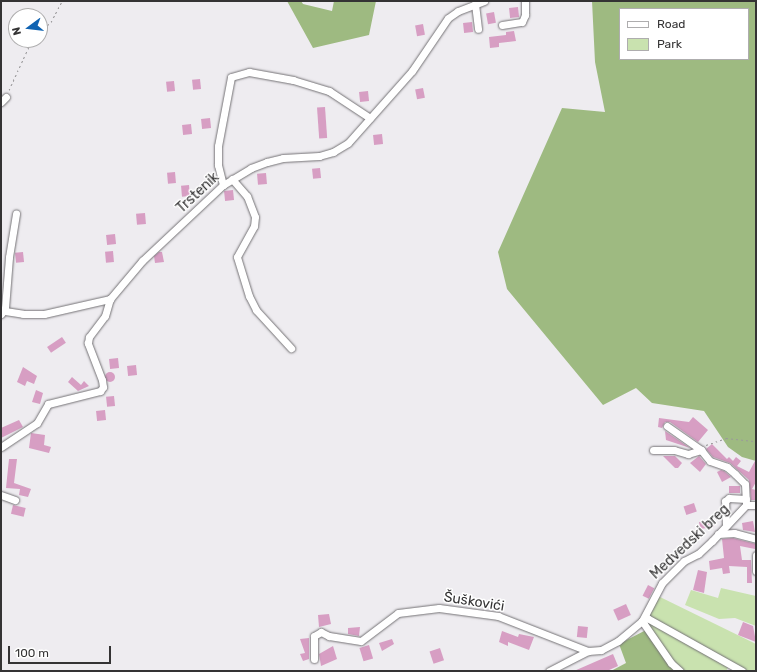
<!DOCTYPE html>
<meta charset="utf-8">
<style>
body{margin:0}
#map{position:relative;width:757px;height:672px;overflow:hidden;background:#eeecf0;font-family:Rubik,sans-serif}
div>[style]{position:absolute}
.green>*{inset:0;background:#c9e2af}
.forest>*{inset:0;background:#9eba81}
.building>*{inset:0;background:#d79ec3;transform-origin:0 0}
.round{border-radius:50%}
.path>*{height:1px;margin-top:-0.5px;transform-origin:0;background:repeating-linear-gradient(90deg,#99989a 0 2px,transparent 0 5px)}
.roads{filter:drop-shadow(0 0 1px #747275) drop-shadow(0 0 1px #747275)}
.minor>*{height:7px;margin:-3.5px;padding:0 3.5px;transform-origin:3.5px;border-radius:3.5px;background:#fff}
span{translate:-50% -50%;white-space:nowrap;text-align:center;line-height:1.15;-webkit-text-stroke:3px #fff;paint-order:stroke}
.street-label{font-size:14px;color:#343334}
.frame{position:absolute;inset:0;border:2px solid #343334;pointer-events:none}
.legend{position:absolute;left:619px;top:8px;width:130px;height:52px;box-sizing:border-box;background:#fff;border:1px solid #aeadae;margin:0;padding:5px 7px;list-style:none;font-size:12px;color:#343334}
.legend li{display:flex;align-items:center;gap:8px;height:20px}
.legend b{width:20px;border:1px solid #aeadae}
.north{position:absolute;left:8px;top:8px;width:40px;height:40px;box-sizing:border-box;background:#fff;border:1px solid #aeadae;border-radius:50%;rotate:255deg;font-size:11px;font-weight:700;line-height:16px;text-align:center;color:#343334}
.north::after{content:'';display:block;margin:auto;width:14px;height:18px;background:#1063b2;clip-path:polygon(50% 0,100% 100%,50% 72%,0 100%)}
.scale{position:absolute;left:8px;top:646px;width:103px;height:18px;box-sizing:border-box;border:2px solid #343334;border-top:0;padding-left:5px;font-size:12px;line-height:14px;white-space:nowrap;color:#343334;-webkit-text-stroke:3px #fff;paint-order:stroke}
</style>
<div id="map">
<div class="green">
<div style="clip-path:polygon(721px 588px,756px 596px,756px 626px,735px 618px,719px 619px,685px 605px,691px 590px,718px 598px)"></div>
<div style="clip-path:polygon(658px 596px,756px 644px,756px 671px,745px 671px,648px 616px)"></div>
<div style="clip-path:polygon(647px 620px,729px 666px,726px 671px,685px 671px,671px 658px,648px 629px)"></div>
</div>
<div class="forest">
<div style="clip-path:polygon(287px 1px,301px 1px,303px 4px,332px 11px,334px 1px,376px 1px,369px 35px,313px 48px)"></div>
<div style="clip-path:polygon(evenodd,592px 1px,756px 1px,756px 461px,742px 457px,728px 447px,704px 411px,652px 403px,636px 388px,603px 405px,507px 289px,498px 252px,562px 108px,605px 112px,595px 62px,592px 1px,620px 9px,748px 9px,748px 59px,620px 59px,620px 9px)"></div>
<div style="clip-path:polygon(648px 629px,671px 658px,685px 671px,611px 671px,626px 663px,619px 644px)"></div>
</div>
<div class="building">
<div style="left:518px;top:7px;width:10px;height:9px;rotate:84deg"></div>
<div style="left:494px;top:12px;width:11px;height:8px;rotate:80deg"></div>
<div style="left:472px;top:22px;width:10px;height:9px;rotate:84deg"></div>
<div style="left:423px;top:24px;width:11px;height:8px;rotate:80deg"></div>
<div style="clip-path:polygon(514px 31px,516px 41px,499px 43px,499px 47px,490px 48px,489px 37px,506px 35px,506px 32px)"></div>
<div style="left:200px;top:79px;width:10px;height:8px;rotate:84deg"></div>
<div style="left:174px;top:81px;width:10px;height:8px;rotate:84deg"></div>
<div style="left:423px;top:88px;width:10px;height:8px;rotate:79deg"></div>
<div style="left:368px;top:91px;width:10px;height:9px;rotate:84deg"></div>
<div style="left:325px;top:107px;width:31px;height:8px;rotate:86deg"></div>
<div style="left:210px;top:118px;width:10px;height:9px;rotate:84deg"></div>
<div style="left:191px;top:124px;width:10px;height:9px;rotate:84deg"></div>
<div style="left:382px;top:134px;width:10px;height:9px;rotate:84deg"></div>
<div style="left:320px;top:168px;width:10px;height:8px;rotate:84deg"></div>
<div style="left:175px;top:172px;width:11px;height:8px;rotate:85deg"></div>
<div style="left:266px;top:173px;width:11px;height:9px;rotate:85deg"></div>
<div style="left:189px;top:185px;width:11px;height:8px;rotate:85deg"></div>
<div style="left:233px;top:190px;width:10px;height:9px;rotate:84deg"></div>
<div style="left:145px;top:213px;width:11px;height:9px;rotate:85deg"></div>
<div style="left:115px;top:234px;width:10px;height:9px;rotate:84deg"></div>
<div style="left:113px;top:251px;width:11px;height:8px;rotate:85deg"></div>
<div style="left:23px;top:252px;width:10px;height:8px;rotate:84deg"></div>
<div style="clip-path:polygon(159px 252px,162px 252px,164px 262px,155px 263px,154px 256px)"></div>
<div style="left:62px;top:337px;width:7px;height:18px;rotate:56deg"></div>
<div style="left:118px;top:358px;width:10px;height:9px;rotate:84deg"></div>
<div style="left:136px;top:365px;width:10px;height:9px;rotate:84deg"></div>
<div style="clip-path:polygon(23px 367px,37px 376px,34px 384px,27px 381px,25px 386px,17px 382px)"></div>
<div class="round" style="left:105px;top:372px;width:10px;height:10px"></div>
<div style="clip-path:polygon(72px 377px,81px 385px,84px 381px,89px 386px,78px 391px,68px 382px)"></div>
<div style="clip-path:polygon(36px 390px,43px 393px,40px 404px,32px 402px)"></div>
<div style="left:114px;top:396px;width:10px;height:8px;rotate:84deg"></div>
<div style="left:105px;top:410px;width:10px;height:9px;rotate:84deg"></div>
<div style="clip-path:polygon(693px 417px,708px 430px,698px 442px,670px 422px,665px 422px,662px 428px,658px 427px,659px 418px,689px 422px)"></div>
<div style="clip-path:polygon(19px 420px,23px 427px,1px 438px,1px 428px)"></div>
<div style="clip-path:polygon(665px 431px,690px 448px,666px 440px)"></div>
<div style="clip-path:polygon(31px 433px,45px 435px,44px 445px,51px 447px,49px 453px,29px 448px)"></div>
<div style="clip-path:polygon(712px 444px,727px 459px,729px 457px,733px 461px,736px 457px,741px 461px,737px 466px,749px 472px,756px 459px,756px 482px,752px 489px,756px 490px,756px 500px,751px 500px,749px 480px,730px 463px,713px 457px,706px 449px)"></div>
<div style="clip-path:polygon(663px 456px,675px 456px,682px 463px,678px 468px,675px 468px)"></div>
<div style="clip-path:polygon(699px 456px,706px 464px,700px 472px,690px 463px)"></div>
<div style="clip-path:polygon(9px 459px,17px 459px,14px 483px,31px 489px,28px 497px,19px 495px,20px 489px,6px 488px)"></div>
<div style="clip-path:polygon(721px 470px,724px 471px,731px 477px,722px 482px,717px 472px)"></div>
<div style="left:729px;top:486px;width:11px;height:7px"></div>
<div style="left:694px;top:503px;width:9px;height:11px;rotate:72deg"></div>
<div style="left:13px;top:505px;width:13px;height:9px;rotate:13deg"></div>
<div style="clip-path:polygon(714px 521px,714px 527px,700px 529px,699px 522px)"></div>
<div style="clip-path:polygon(753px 521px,755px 532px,743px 530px,742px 523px)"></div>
<div style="clip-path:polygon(733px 538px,756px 544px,755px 549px,740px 546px,742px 560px,751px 560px,752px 583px,747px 583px,747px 567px,729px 566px,730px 573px,723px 574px,722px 568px,710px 570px,709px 561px,724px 558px,722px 539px)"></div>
<div style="clip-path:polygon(698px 570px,707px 572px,704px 593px,693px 590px)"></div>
<div style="left:648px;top:585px;width:7px;height:12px;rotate:27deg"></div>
<div style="left:626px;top:604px;width:12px;height:14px;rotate:66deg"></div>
<div style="clip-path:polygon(329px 614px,331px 624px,319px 627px,318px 615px)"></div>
<div style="clip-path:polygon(743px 622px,753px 626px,756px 642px,738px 635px)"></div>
<div style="left:578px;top:626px;width:10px;height:11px;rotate:6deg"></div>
<div style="clip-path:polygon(360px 627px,359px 636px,348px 634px,348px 628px)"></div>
<div style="clip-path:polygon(502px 631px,518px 637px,519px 634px,534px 637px,529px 650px,508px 642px,508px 646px,499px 642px)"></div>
<div style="clip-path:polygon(309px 638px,309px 659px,303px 661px,300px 654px,305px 653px,300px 639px)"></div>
<div style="clip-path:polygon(392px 639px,394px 644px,382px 651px,379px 643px)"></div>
<div style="left:369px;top:645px;width:14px;height:10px;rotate:73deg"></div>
<div style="clip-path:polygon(333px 646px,337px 659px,321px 666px,319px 654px)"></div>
<div style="left:440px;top:648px;width:13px;height:11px;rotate:72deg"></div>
<div style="clip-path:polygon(613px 654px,618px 666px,607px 671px,574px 671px)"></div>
</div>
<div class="path">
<div style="left:40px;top:32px;width:15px;rotate:-42deg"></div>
<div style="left:51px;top:22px;width:24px;rotate:-62deg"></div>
<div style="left:9px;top:90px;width:55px;rotate:-65.3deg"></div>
<div style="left:706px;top:445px;width:21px;rotate:-19deg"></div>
<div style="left:726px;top:438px;width:30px;rotate:6deg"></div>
</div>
<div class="roads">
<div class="minor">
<div style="left:475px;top:4px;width:25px;rotate:83deg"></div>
<div style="left:502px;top:25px;width:20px;rotate:-9deg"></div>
<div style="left:522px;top:22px;width:8px;rotate:-67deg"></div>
<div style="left:525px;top:15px;width:14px;rotate:-90deg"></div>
<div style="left:1px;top:102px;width:7px;rotate:-45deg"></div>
<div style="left:232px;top:179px;width:23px;rotate:49deg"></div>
<div style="left:247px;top:196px;width:22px;rotate:69deg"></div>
<div style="left:255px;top:217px;width:9px;rotate:96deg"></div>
<div style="left:254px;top:226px;width:35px;rotate:119deg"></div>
<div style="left:237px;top:257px;width:41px;rotate:72.9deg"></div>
<div style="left:249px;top:296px;width:16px;rotate:63deg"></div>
<div style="left:256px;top:310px;width:52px;rotate:47.4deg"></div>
<div style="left:223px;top:185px;width:21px;rotate:-104deg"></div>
<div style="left:218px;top:165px;width:19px;rotate:-90deg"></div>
<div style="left:218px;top:146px;width:70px;rotate:-79.3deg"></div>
<div style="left:231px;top:77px;width:19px;rotate:-16deg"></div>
<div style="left:249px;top:72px;width:45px;rotate:10.3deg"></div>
<div style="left:293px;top:80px;width:38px;rotate:17deg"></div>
<div style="left:329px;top:91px;width:49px;rotate:33.4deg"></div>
<div style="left:5px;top:311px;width:18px;rotate:9deg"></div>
<div style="left:23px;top:314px;width:21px"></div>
<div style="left:44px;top:314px;width:68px;rotate:-12.8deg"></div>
<div style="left:1px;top:314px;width:7px;rotate:-56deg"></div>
<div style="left:5px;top:308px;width:51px;rotate:-85.5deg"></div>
<div style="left:9px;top:257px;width:44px;rotate:-80.8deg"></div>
<div style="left:667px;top:426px;width:42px;rotate:35.2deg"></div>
<div style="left:701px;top:450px;width:14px;rotate:51deg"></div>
<div style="left:710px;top:461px;width:18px;rotate:19deg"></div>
<div style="left:727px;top:467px;width:11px;rotate:41deg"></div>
<div style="left:735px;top:474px;width:14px;rotate:45deg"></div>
<div style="left:745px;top:484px;width:21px;rotate:87deg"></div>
<div style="left:1px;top:447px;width:43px;rotate:-33.7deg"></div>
<div style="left:37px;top:423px;width:22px;rotate:-60deg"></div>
<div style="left:48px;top:404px;width:54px;rotate:-14deg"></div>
<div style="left:100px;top:391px;width:5px;rotate:-53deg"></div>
<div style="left:103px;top:387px;width:7px;rotate:-98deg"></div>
<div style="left:102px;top:380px;width:40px;rotate:-111deg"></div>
<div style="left:88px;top:343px;width:6px;rotate:-81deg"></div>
<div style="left:89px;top:337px;width:26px;rotate:-53deg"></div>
<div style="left:105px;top:316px;width:18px;rotate:-74deg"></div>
<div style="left:110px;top:299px;width:50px;rotate:-49.9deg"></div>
<div style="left:142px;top:261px;width:111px;rotate:-43.2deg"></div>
<div style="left:223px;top:185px;width:33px;rotate:-31deg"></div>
<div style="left:251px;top:168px;width:17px;rotate:-21deg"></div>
<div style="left:267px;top:162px;width:16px;rotate:-14deg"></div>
<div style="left:283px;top:158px;width:36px;rotate:-3deg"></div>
<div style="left:319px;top:156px;width:15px;rotate:-16deg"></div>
<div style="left:333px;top:152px;width:17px;rotate:-31deg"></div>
<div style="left:348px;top:143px;width:96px;rotate:-48.4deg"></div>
<div style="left:412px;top:71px;width:64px;rotate:-55.8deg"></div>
<div style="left:448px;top:18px;width:12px;rotate:-35deg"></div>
<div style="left:458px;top:11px;width:28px;rotate:-21deg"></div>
<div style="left:653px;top:450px;width:21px"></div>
<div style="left:674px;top:450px;width:15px;rotate:16deg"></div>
<div style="left:688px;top:454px;width:14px;rotate:-17deg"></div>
<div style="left:1px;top:495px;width:15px;rotate:20deg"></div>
<div style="left:726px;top:525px;width:24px;rotate:-92deg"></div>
<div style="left:725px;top:501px;width:5px;rotate:-37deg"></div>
<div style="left:729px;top:498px;width:17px;rotate:3deg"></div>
<div style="left:718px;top:534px;width:16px;rotate:-4deg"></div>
<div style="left:734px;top:533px;width:23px;rotate:15deg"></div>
<div style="left:756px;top:555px;width:16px;rotate:90deg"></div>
<div style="left:642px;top:621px;width:43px;rotate:-62.2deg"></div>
<div style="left:662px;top:583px;width:31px;rotate:-45deg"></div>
<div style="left:684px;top:561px;width:16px;rotate:-27deg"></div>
<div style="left:698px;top:554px;width:19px;rotate:-43deg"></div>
<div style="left:712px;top:541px;width:50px;rotate:-46.6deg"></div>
<div style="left:746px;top:505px;width:10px"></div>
<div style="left:642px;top:621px;width:6px;rotate:-31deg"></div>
<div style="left:647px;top:618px;width:109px;rotate:29.2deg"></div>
<div style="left:314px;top:659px;width:23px;rotate:-90deg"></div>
<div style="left:314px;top:636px;width:8px;rotate:-30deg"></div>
<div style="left:321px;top:632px;width:9px;rotate:27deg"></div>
<div style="left:329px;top:636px;width:32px;rotate:9deg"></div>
<div style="left:361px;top:641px;width:46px;rotate:-37.1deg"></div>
<div style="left:398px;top:613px;width:41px;rotate:-7deg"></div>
<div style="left:439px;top:608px;width:60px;rotate:7.7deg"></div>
<div style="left:498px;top:616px;width:97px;rotate:21.3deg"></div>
<div style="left:588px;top:651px;width:13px;rotate:-4deg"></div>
<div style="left:601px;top:650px;width:19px;rotate:-28deg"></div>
<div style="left:618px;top:641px;width:31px;rotate:-40deg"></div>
<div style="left:642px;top:621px;width:51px;rotate:55.4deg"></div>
<div style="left:671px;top:663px;width:12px;rotate:42deg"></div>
<div style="left:549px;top:671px;width:44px;rotate:-27.1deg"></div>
</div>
</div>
<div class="street-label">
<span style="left:198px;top:193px;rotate:-43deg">Trstenik</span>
<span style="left:690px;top:542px;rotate:-43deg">Medvedski breg</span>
<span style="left:474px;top:602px;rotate:9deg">Šuškovići</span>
</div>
<div class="frame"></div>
<ul class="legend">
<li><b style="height:5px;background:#fff"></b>Road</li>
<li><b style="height:11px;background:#c9e2af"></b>Park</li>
</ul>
<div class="north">N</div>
<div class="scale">100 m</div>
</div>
